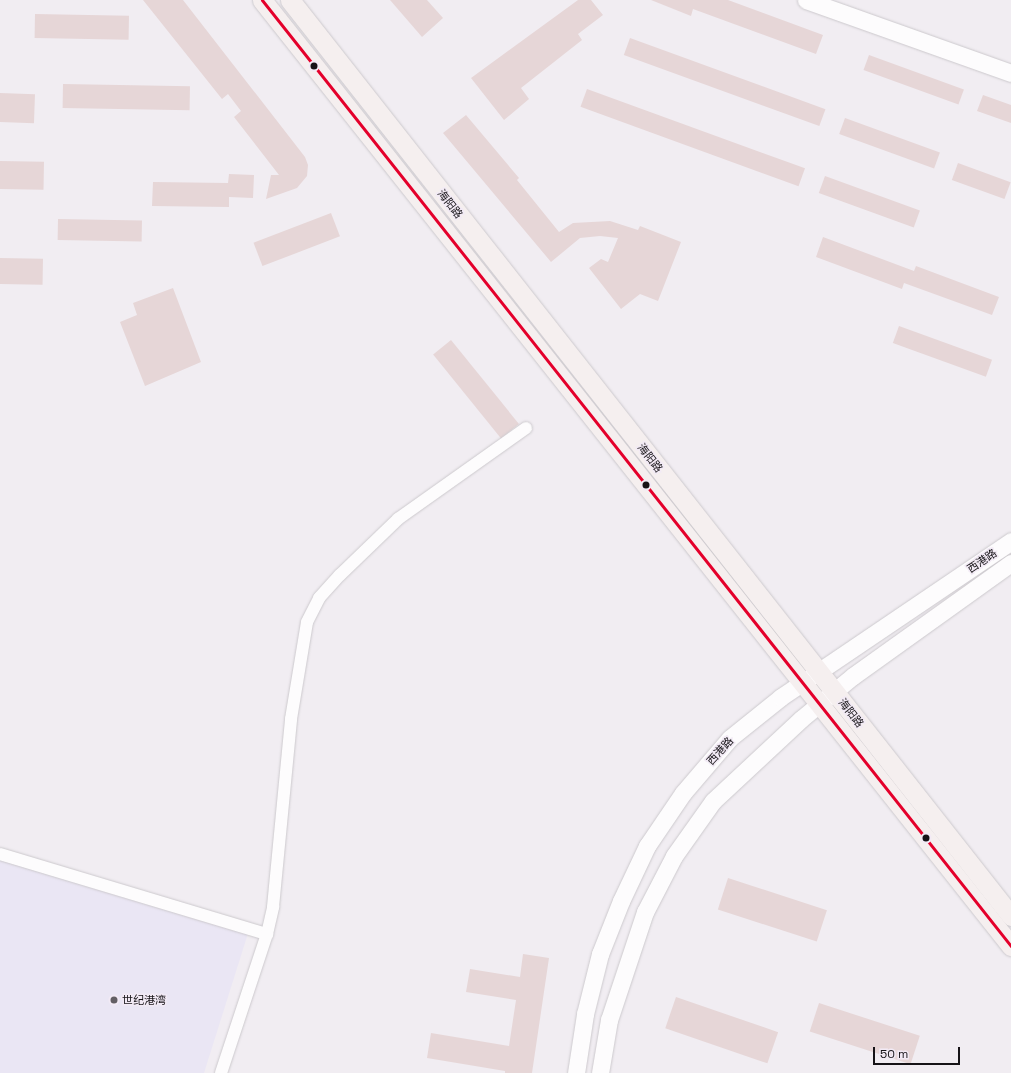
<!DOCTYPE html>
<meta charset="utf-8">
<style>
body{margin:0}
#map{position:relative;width:1011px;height:1073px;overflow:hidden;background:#f1edf2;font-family:"Space Grotesk","Noto Sans SC",sans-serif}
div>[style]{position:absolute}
.commercial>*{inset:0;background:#eae6f4}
.building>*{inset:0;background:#e6d6d7;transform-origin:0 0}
.roads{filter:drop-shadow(0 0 1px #ccc9cd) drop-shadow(0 0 1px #ccc9cd)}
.street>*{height:12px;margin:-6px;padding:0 6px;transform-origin:6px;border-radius:6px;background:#fdfcfd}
.secondary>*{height:17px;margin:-8.5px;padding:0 8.5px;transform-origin:8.5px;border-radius:8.5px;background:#fdfcfd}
.primary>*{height:19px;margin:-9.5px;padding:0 9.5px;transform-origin:9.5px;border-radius:9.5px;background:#f5efef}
.bus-1>*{height:3px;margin:-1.5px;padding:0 1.5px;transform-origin:1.5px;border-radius:1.5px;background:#e4002b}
.dots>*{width:11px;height:11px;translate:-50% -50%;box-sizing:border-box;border:2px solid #f2eaf5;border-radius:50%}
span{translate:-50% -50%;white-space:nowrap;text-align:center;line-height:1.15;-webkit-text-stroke:3px #f2eaf5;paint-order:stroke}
.street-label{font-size:11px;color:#161317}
.poi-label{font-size:11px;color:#161317}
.left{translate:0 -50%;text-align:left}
.scale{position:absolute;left:873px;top:1047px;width:87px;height:18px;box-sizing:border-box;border:2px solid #161317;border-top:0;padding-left:5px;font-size:12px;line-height:14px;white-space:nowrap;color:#161317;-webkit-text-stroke:3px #f2eaf5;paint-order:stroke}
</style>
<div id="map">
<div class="commercial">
<div style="clip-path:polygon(0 853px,250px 927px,204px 1073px,0 1073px)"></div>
</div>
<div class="building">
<div style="clip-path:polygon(143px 0,183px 0,305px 157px,308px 165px,307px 176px,297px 188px,266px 199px,271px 175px,279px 175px,234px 117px,241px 111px,228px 94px,222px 99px)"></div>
<div style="clip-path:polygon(390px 0,427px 0,443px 18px,422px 37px)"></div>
<div style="clip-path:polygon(578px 0,591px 0,603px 15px,578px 34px,582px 40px,521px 88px,529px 99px,504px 120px,471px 78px)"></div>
<div style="clip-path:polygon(651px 0,728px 0,823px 35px,816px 54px,693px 9px,691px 16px)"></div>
<div style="left:35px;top:14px;width:94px;height:24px;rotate:1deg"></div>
<div style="left:630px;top:38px;width:208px;height:18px;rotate:20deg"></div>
<div style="left:869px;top:55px;width:101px;height:16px;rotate:20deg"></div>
<div style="left:63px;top:84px;width:127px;height:24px;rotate:1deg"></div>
<div style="left:587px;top:89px;width:232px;height:19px;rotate:20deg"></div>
<div style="left:0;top:93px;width:35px;height:29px;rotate:2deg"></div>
<div style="clip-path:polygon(983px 95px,1011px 105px,1011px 123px,977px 111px)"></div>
<div style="clip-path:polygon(466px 115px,519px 178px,517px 180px,559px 232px,573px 223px,610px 221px,638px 230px,640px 226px,681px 242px,658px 301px,640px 294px,621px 309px,589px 268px,601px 259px,608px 262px,618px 238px,600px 236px,580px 238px,551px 262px,443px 133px)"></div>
<div style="left:845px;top:118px;width:101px;height:17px;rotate:20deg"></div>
<div style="left:0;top:161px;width:44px;height:28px;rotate:1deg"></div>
<div style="left:958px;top:163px;width:56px;height:18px;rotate:20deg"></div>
<div style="clip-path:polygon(229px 174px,254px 175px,253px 198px,229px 197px,229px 207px,152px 206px,153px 182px,228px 183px)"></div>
<div style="left:825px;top:176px;width:101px;height:18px;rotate:20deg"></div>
<div style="left:331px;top:213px;width:25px;height:83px;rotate:69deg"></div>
<div style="left:58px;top:219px;width:84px;height:21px;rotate:1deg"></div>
<div style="clip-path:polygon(823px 237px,914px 271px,916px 266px,999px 297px,992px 315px,904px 283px,902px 289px,816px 257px)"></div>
<div style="left:0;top:258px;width:43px;height:26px;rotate:1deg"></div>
<div style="clip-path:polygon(173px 288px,201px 362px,145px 386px,120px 322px,137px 315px,133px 303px)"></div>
<div style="left:899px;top:326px;width:99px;height:18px;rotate:20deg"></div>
<div style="left:451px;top:340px;width:108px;height:23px;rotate:51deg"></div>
<div style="left:728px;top:878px;width:104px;height:33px;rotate:18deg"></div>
<div style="clip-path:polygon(523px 954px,549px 958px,532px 1073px,505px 1073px,505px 1071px,427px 1058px,431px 1033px,509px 1046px,516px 1000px,466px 992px,470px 969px,520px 977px)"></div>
<div style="left:676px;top:997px;width:108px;height:33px;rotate:19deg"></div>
<div style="left:819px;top:1003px;width:106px;height:30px;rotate:18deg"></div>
</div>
<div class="roads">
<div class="street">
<div style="left:0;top:854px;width:279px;rotate:16.7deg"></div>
<div style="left:221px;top:1073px;width:146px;rotate:-71.7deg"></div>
<div style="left:267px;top:934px;width:28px;rotate:-77deg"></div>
<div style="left:273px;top:907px;width:189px;rotate:-84.5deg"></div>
<div style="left:291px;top:719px;width:98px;rotate:-80.6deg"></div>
<div style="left:307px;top:622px;width:27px;rotate:-63deg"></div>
<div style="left:319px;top:598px;width:31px;rotate:-48deg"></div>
<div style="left:340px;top:575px;width:81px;rotate:-44deg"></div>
<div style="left:398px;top:519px;width:157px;rotate:-35.4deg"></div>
</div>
<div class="secondary">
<div style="left:806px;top:0;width:218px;rotate:19.6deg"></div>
<div style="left:576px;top:1073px;width:60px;rotate:-81.3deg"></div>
<div style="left:585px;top:1014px;width:62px;rotate:-76deg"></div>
<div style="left:600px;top:954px;width:57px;rotate:-68.4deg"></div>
<div style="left:621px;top:901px;width:61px;rotate:-64.7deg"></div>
<div style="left:647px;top:846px;width:64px;rotate:-55.8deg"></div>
<div style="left:683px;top:793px;width:72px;rotate:-49.5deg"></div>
<div style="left:730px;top:738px;width:65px;rotate:-38.8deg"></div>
<div style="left:781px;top:697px;width:278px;rotate:-34.1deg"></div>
<div style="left:600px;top:1073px;width:54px;rotate:-80.4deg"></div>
<div style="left:609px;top:1020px;width:114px;rotate:-71.6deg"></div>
<div style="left:645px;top:912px;width:63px;rotate:-62.6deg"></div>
<div style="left:674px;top:856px;width:67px;rotate:-54.7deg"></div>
<div style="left:713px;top:801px;width:120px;rotate:-43deg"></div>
<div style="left:801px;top:719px;width:67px;rotate:-39.6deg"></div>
<div style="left:853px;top:676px;width:194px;rotate:-35.6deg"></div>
</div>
<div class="primary">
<div style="left:262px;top:0;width:1207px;rotate:51.63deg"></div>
<div style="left:290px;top:0;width:1166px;rotate:51.79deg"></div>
</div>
</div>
<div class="bus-1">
<div style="left:262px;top:0;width:1207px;rotate:51.63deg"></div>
</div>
<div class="dots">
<div style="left:314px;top:66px;background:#161317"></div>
<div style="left:646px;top:485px;background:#161317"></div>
<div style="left:926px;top:838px;background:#161317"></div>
<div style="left:114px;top:1000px;background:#635f64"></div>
</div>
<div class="street-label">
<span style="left:450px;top:204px;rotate:52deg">海阳路</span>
<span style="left:650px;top:458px;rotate:52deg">海阳路</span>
<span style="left:982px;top:561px;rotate:-34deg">西港路</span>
<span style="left:851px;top:713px;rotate:52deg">海阳路</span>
<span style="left:720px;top:751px;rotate:-48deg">西港路</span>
</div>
<div class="poi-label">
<span class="left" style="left:122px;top:1000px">世纪港湾</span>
</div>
<div class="scale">50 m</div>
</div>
